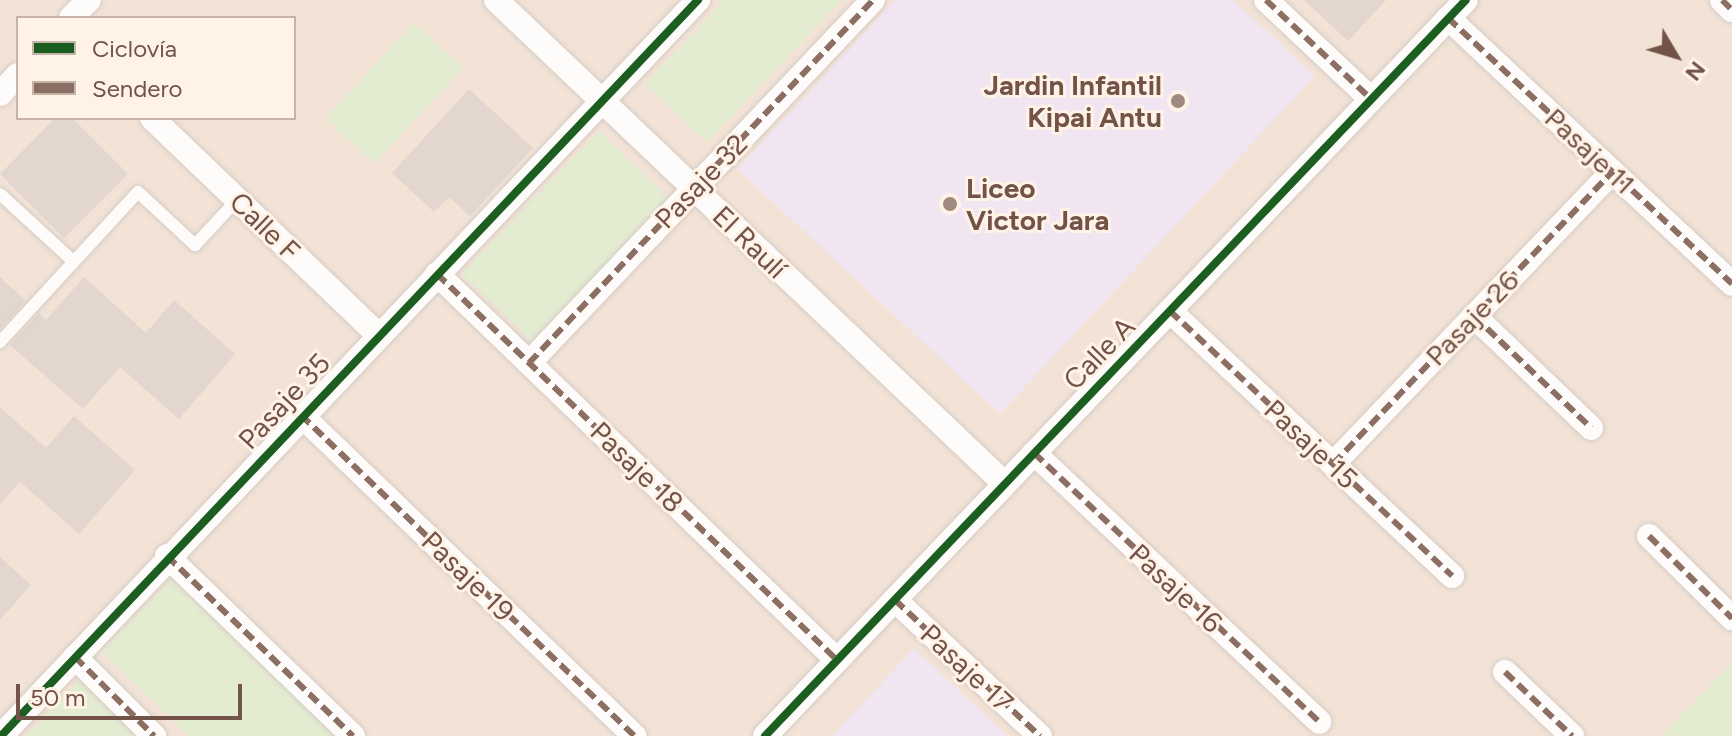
<!DOCTYPE html>
<meta charset="utf-8">
<style>
body{margin:0}
#map{position:relative;width:1732px;height:736px;overflow:hidden;background:#f6eee6;font-family:Figtree,sans-serif}
div>[style]{position:absolute}
.residential>*{inset:0;background:#f2e3d6}
.education>*{inset:0;background:#f0e5f0}
.green>*{inset:0;background:#e3ebd1;transform-origin:0 0}
.building>*{inset:0;background:#e2d6ce}
.roads{filter:drop-shadow(0 0 2px #d7cbc4) drop-shadow(0 0 2px #d7cbc4)}
.service>*{height:12px;margin:-6px;padding:0 6px;transform-origin:6px;border-radius:6px;background:#fefcfb}
.minor>*{height:24px;margin:-12px;padding:0 12px;transform-origin:12px;border-radius:12px;background:#fefcfb}
.quiet>*{height:6px;margin-top:-3px;transform-origin:0;background:repeating-linear-gradient(90deg,#8d6e63 0 12px,transparent 0 18px)}
.cycleway>*{height:8px;margin:-4px;padding:0 4px;transform-origin:4px;border-radius:4px;background:#1b5e20}
.dots>*{width:22px;height:22px;translate:-50% -50%;box-sizing:border-box;border:4px solid #fff3e7;border-radius:50%}
span{translate:-50% -50%;white-space:nowrap;text-align:center;line-height:1.15;-webkit-text-stroke:6px #fff3e7;paint-order:stroke}
.poi-label{font-size:28px;color:#735347;font-weight:700}
.right{translate:-100% -50%;text-align:right}
.left{translate:0 -50%;text-align:left}
.street-label{font-size:28px;color:#735347}
.legend{position:absolute;left:16px;top:16px;width:280px;height:104px;box-sizing:border-box;background:#fff3e7;border:2px solid #c7b3a7;margin:0;padding:10px 14px;list-style:none;font-size:24px;color:#735347}
.legend li{display:flex;align-items:center;gap:16px;height:40px}
.legend b{width:40px;border:2px solid #c7b3a7}
.north{position:absolute;left:1636px;top:16px;width:80px;height:80px;-webkit-text-stroke:6px #fff3e7;paint-order:stroke;rotate:128deg;font-size:22px;font-weight:700;line-height:32px;text-align:center;color:#735347}
.north::after{content:'';display:block;margin:auto;width:28px;height:36px;background:#735347;clip-path:polygon(50% 0,100% 100%,50% 72%,0 100%)}
.scale{position:absolute;left:16px;top:684px;width:226px;height:36px;box-sizing:border-box;border:4px solid #735347;border-top:0;padding-left:10px;font-size:24px;line-height:28px;white-space:nowrap;color:#735347;-webkit-text-stroke:6px #fff3e7;paint-order:stroke}
</style>
<div id="map">
<div class="residential">
<div style="clip-path:polygon(evenodd,0 0,1732px 0,1732px 736px,0 736px,0 0,18px 18px,294px 18px,294px 118px,18px 118px,18px 18px)"></div>
</div>
<div class="education">
<div style="clip-path:polygon(895px 0,1233px 0,1315px 76px,1000px 414px,737px 169px)"></div>
<div style="clip-path:polygon(914px 648px,1007px 736px,832px 736px)"></div>
</div>
<div class="green">
<div style="clip-path:polygon(724px 0,841px 0,707px 143px,645px 84px)"></div>
<div style="left:414px;top:23px;width:67px;height:130px;rotate:43deg"></div>
<div style="left:599px;top:131px;width:100px;height:198px;rotate:44deg"></div>
<div style="clip-path:polygon(173px 577px,337px 736px,189px 736px,101px 651px)"></div>
<div style="clip-path:polygon(1732px 663px,1732px 736px,1661px 736px)"></div>
<div style="clip-path:polygon(81px 678px,141px 736px,26px 736px)"></div>
</div>
<div class="building">
<div style="clip-path:polygon(1304px 0,1386px 0,1348px 41px)"></div>
<div style="clip-path:polygon(469px 89px,533px 148px,470px 216px,449px 197px,434px 212px,392px 173px)"></div>
<div style="clip-path:polygon(55px 118px,72px 118px,128px 174px,64px 238px,0 174px)"></div>
<div style="clip-path:polygon(0 277px,26px 301px,0 329px)"></div>
<div style="clip-path:polygon(84px 277px,146px 333px,174px 300px,235px 354px,179px 419px,120px 367px,83px 409px,10px 345px,39px 313px,46px 320px)"></div>
<div style="clip-path:polygon(0 407px,46px 448px,74px 416px,135px 470px,79px 534px,20px 482px,0 504px)"></div>
<div style="clip-path:polygon(0 557px,31px 585px,0 620px)"></div>
</div>
<div class="roads">
<div class="service">
<div style="left:0;top:194px;width:100px;rotate:42.6deg"></div>
<div style="left:0;top:342px;width:204px;rotate:-47.4deg"></div>
<div style="left:138px;top:192px;width:78px;rotate:42.9deg"></div>
<div style="left:195px;top:245px;width:62px;rotate:-47deg"></div>
</div>
<div class="minor">
<div style="left:496px;top:0;width:702px;rotate:43.56deg"></div>
<div style="left:1266px;top:0;width:144px;rotate:43.3deg"></div>
<div style="left:1722px;top:0;width:14px;rotate:45deg"></div>
<div style="left:71px;top:18px;width:25px;rotate:-45deg"></div>
<div style="left:1448px;top:18px;width:389px;rotate:43.1deg"></div>
<div style="left:0;top:94px;width:26px;rotate:-47deg"></div>
<div style="left:152px;top:118px;width:312px;rotate:43.8deg"></div>
<div style="left:437px;top:274px;width:556px;rotate:43.98deg"></div>
<div style="left:1170px;top:311px;width:387px;rotate:43.2deg"></div>
<div style="left:1474px;top:316px;width:162px;rotate:43.7deg"></div>
<div style="left:529px;top:363px;width:500px;rotate:-46.54deg"></div>
<div style="left:301px;top:415px;width:463px;rotate:43.9deg"></div>
<div style="left:1034px;top:453px;width:392px;rotate:43.3deg"></div>
<div style="left:1333px;top:464px;width:404px;rotate:-46.3deg"></div>
<div style="left:1649px;top:536px;width:117px;rotate:44.7deg"></div>
<div style="left:167px;top:556px;width:259px;rotate:44.1deg"></div>
<div style="left:895px;top:600px;width:199px;rotate:43.2deg"></div>
<div style="left:75px;top:657px;width:112px;rotate:45deg"></div>
<div style="left:1505px;top:672px;width:93px;rotate:43.7deg"></div>
<div style="left:1px;top:736px;width:1014px;rotate:-46.56deg"></div>
<div style="left:765px;top:736px;width:1016px;rotate:-46.4deg"></div>
</div>
</div>
<div class="quiet">
<div style="left:1266px;top:0;width:144px;rotate:43.3deg"></div>
<div style="left:1722px;top:0;width:14px;rotate:45deg"></div>
<div style="left:1448px;top:18px;width:389px;rotate:43.1deg"></div>
<div style="left:437px;top:274px;width:556px;rotate:43.98deg"></div>
<div style="left:1170px;top:311px;width:387px;rotate:43.2deg"></div>
<div style="left:1474px;top:316px;width:162px;rotate:43.7deg"></div>
<div style="left:529px;top:363px;width:500px;rotate:-46.54deg"></div>
<div style="left:301px;top:415px;width:463px;rotate:43.9deg"></div>
<div style="left:1034px;top:453px;width:392px;rotate:43.3deg"></div>
<div style="left:1333px;top:464px;width:404px;rotate:-46.3deg"></div>
<div style="left:1649px;top:536px;width:117px;rotate:44.7deg"></div>
<div style="left:167px;top:556px;width:259px;rotate:44.1deg"></div>
<div style="left:895px;top:600px;width:199px;rotate:43.2deg"></div>
<div style="left:75px;top:657px;width:112px;rotate:45deg"></div>
<div style="left:1505px;top:672px;width:93px;rotate:43.7deg"></div>
</div>
<div class="cycleway">
<div style="left:1px;top:736px;width:1014px;rotate:-46.56deg"></div>
<div style="left:765px;top:736px;width:1016px;rotate:-46.4deg"></div>
</div>
<div class="dots">
<div style="left:1178px;top:101px;background:#a1897f"></div>
<div style="left:950px;top:204px;background:#a1897f"></div>
</div>
<div class="poi-label">
<span class="right" style="left:1162px;top:101px">Jardin Infantil<br>Kipai Antu</span>
<span class="left" style="left:966px;top:204px">Liceo<br>Victor Jara</span>
</div>
<div class="street-label">
<span style="left:1590px;top:151px;rotate:43deg">Pasaje 11</span>
<span style="left:701px;top:181px;rotate:-46deg">Pasaje 32</span>
<span style="left:265px;top:226px;rotate:44deg">Calle F</span>
<span style="left:750px;top:242px;rotate:44deg">El Raulí</span>
<span style="left:1472px;top:318px;rotate:-46deg">Pasaje 26</span>
<span style="left:1099px;top:353px;rotate:-46deg">Calle A</span>
<span style="left:284px;top:401px;rotate:-47deg">Pasaje 35</span>
<span style="left:1311px;top:444px;rotate:43deg">Pasaje 15</span>
<span style="left:637px;top:467px;rotate:44deg">Pasaje 18</span>
<span style="left:468px;top:576px;rotate:44deg">Pasaje 19</span>
<span style="left:1176px;top:588px;rotate:43deg">Pasaje 16</span>
<span style="left:967px;top:668px;rotate:43deg">Pasaje 17</span>
</div>
<ul class="legend">
<li><b style="height:10px;background:#1b5e20"></b>Ciclovía</li>
<li><b style="height:10px;background:#8d6e63"></b>Sendero</li>
</ul>
<div class="north">N</div>
<div class="scale">50 m</div>
</div>
